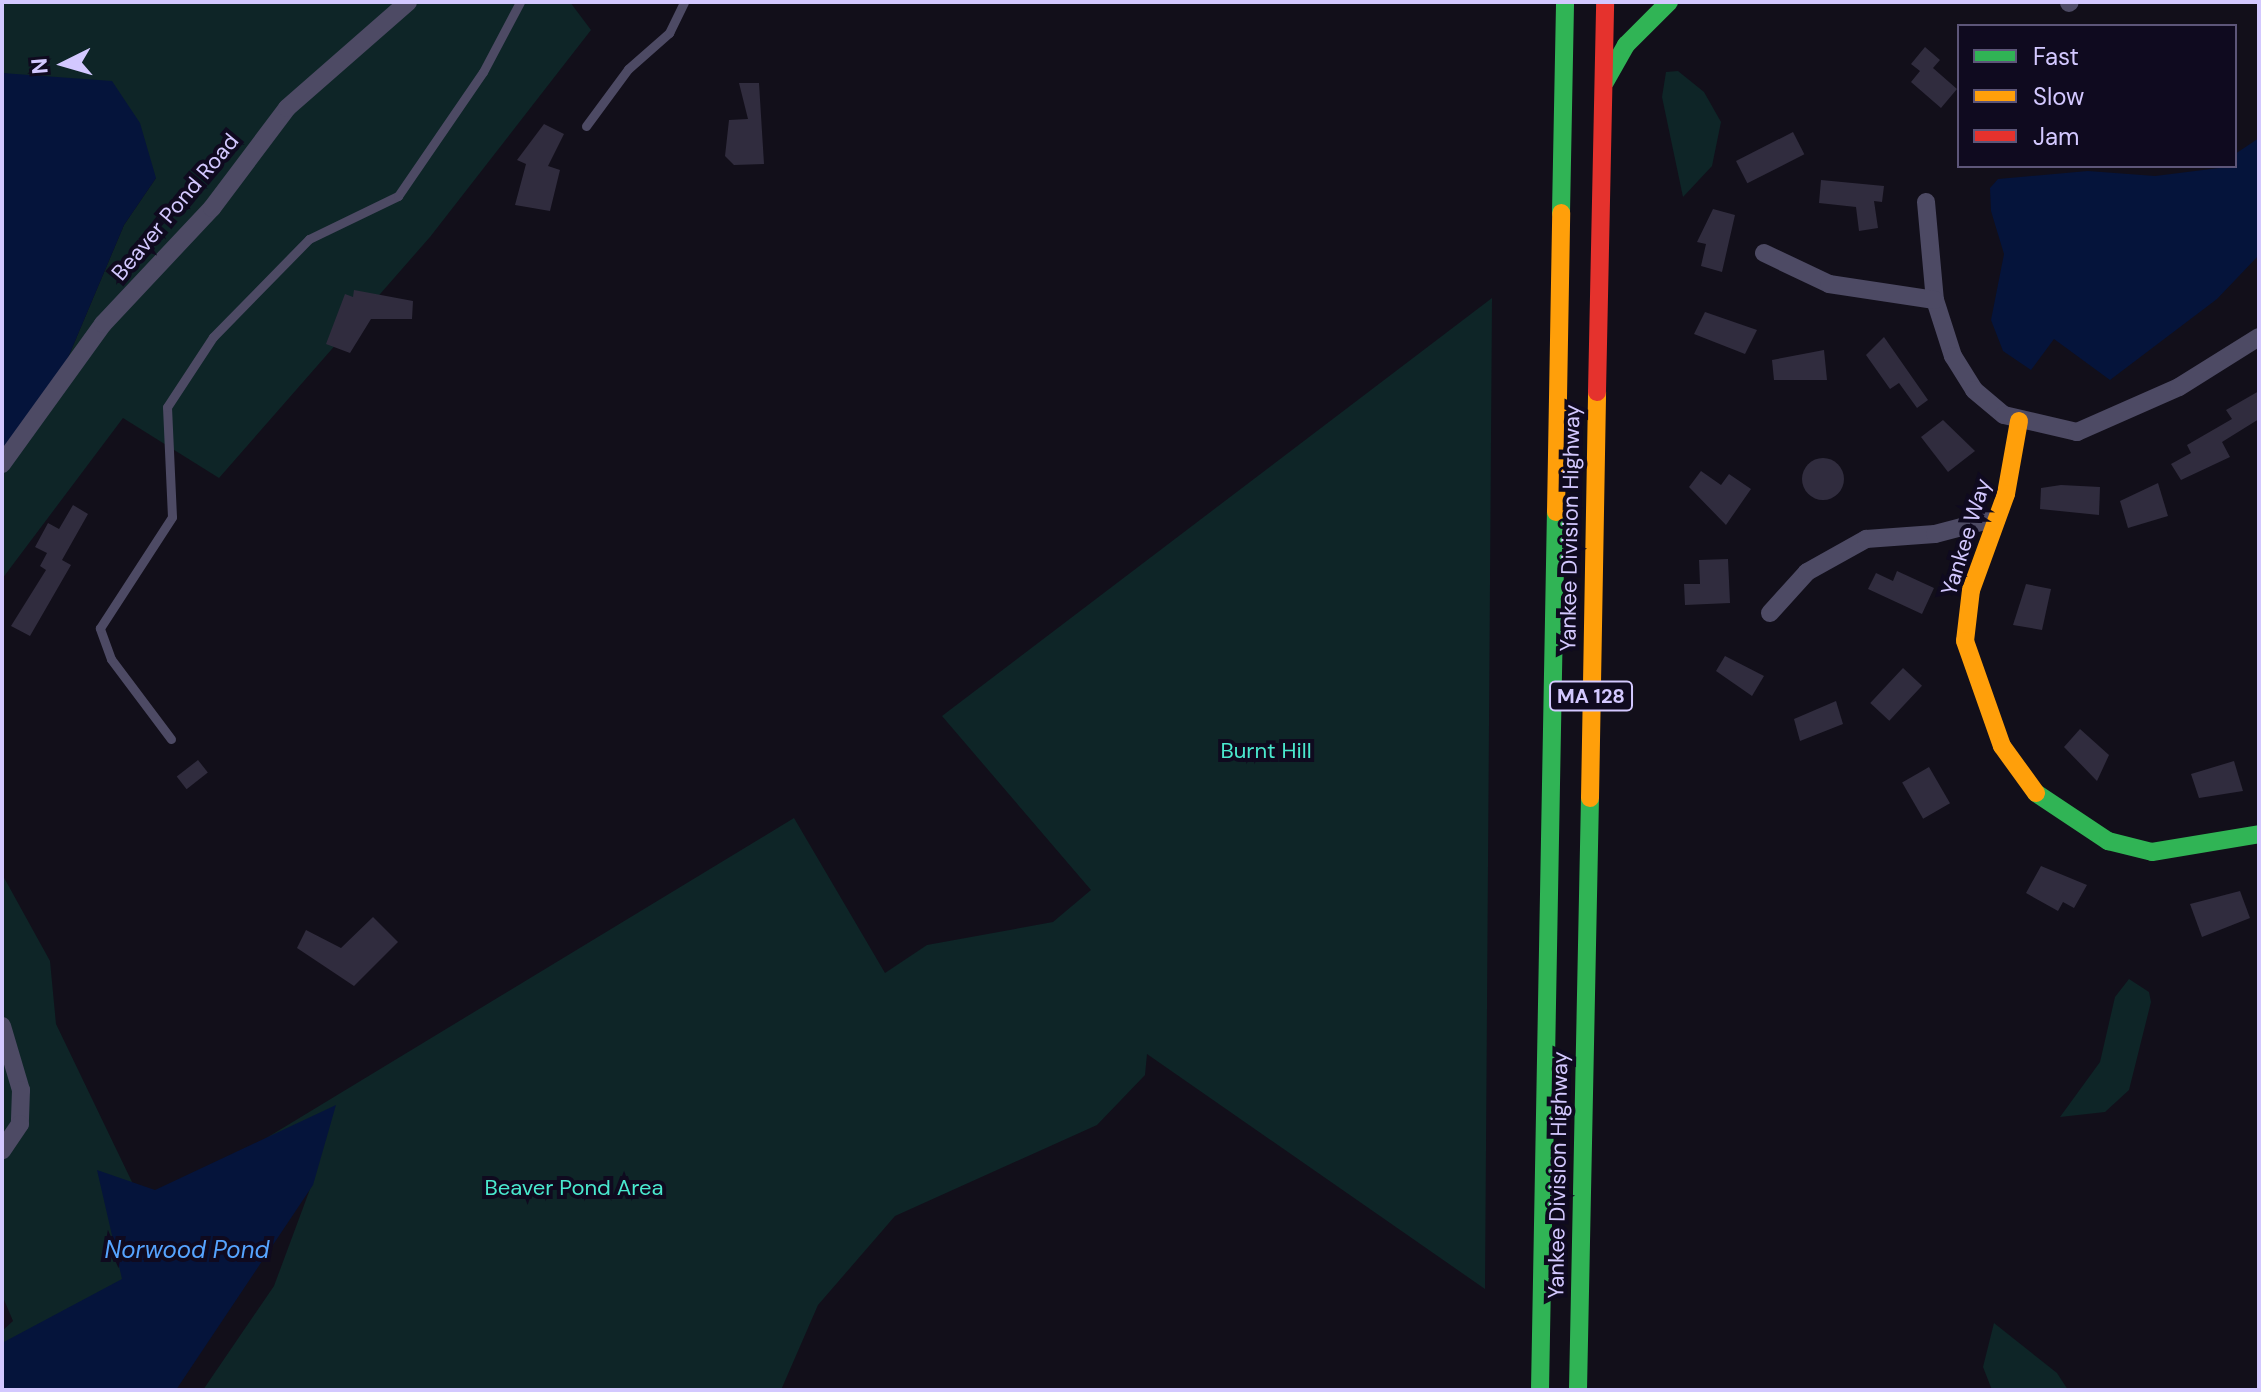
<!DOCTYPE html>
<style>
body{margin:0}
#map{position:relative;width:2261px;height:1392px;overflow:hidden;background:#120f1a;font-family:"DM Sans",sans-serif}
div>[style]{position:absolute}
.green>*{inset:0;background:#0e2527}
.water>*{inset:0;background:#05143b}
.building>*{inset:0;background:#302c3e;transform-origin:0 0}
.round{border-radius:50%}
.lane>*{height:9px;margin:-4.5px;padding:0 4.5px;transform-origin:4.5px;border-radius:4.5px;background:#4d4a64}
.street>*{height:18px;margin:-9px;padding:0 9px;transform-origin:9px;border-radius:9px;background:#4d4a64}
.fast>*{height:18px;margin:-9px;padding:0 9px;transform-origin:9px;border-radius:9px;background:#30b455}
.slow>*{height:18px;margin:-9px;padding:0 9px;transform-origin:9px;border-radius:9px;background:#ff9f0a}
.jam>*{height:18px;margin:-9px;padding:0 9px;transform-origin:9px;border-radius:9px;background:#e5322d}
span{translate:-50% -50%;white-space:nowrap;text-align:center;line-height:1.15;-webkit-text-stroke:8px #0f0a1f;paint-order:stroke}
.shield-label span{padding:2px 6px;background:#0f0a1f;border:2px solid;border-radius:6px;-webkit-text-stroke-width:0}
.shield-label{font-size:20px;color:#d3c8ff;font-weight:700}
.street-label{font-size:22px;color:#d3c8ff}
.park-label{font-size:22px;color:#4ae9ce}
.water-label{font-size:24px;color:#56a4ff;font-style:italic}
.frame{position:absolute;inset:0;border:4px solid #d3c8ff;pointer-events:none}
.legend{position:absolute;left:1957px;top:24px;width:280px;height:144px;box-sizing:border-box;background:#0f0a1f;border:2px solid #5d5679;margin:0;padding:10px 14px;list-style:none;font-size:24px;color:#d3c8ff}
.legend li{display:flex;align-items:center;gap:16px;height:40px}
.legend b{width:40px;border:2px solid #5d5679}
.north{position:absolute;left:24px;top:24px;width:80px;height:80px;-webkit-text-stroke:6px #0f0a1f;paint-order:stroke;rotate:265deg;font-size:22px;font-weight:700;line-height:32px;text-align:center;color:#d3c8ff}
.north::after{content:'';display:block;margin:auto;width:28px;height:36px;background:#d3c8ff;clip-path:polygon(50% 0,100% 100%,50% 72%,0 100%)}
</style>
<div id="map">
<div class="green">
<div style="clip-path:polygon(2px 2px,570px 2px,591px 30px,430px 237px,219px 478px,123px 418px,2px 579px,2px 449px,59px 379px,124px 225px,156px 178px,35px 78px,2px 73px)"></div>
<div style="clip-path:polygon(1678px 71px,1704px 92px,1721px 122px,1712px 166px,1683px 197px,1662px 97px,1666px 72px)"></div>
<div style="clip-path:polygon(1492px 298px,1485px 1289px,1147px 1054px,1145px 1075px,1097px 1125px,895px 1216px,818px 1305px,781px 1390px,203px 1390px,274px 1286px,313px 1181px,2px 1390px,2px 1331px,13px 1321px,2px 1295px,2px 874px,50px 961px,56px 1024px,146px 1211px,794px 818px,885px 973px,927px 945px,1053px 922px,1091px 890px,942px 716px)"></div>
<div style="clip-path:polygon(2129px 979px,2149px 992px,2151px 1002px,2129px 1090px,2105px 1112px,2060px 1117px,2100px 1062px,2115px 997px)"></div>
<div style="clip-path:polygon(1994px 1323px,2057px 1373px,2068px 1390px,1992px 1390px,1983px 1367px)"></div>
</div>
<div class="water">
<div style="clip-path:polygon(2px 73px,112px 81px,140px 123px,156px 178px,124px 225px,59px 379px,2px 449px)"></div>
<div style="clip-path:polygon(2259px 138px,2259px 255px,2217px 299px,2110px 380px,2054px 339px,2031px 370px,2003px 351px,1991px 320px,2004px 254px,1991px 211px,1990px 188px,1998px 179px,2088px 171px,2155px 176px,2235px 166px,2235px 154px)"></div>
<div style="clip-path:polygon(336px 1105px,313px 1185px,176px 1390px,2px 1390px,2px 1343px,122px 1279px,97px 1170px,155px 1190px)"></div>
</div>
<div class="building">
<div style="clip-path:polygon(1925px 47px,1940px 60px,1933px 68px,1957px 89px,1941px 108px,1911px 82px,1920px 71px,1911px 64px)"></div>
<div style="clip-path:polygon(739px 83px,759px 83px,764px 164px,734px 165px,725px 156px,729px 120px,748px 119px)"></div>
<div style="clip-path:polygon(544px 124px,564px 134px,548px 166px,560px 170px,550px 211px,515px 205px,526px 164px,517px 160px)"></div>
<div style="left:1793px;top:132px;width:25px;height:64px;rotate:63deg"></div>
<div style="clip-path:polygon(1821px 180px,1884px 186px,1882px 202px,1874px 201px,1878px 228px,1859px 231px,1856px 207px,1819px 203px)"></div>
<div style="clip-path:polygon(1713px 209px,1735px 215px,1722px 272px,1701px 266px,1706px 244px,1697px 242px)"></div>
<div style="clip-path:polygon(354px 290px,413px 301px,412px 319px,371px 319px,350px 353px,326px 344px,345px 294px,353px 297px)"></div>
<div style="clip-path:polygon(1705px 312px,1757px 330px,1745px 354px,1694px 334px)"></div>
<div style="clip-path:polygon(1884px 337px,1928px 400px,1917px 408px,1899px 383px,1890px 389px,1866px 355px)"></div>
<div style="clip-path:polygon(1824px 350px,1827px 380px,1774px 380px,1772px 360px)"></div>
<div style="clip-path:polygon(2259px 391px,2259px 419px,2222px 442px,2230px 457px,2181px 480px,2171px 464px,2191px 453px,2187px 445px,2232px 419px,2226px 410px)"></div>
<div style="clip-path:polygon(1943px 420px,1975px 451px,1948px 472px,1921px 437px)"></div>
<div class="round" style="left:1802px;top:458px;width:42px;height:42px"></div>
<div style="clip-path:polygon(1701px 471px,1721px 485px,1729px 474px,1751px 489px,1726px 525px,1689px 487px)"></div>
<div style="clip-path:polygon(2158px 483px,2168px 516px,2128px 528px,2120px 501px)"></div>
<div style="clip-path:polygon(2061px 485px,2100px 487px,2099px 515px,2040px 509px,2041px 488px)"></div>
<div style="clip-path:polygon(73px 505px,88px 514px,62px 560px,71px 565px,30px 636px,11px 626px,46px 570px,40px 566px,47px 553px,35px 547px,48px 523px,59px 529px)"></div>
<div style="clip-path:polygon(1728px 559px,1730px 603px,1685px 605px,1684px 584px,1700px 584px,1699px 560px)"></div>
<div style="clip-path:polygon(1897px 571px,1934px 588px,1922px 614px,1868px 589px,1876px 573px,1893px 581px)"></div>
<div style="clip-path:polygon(2026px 584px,2051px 589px,2042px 630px,2013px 625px)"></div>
<div style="clip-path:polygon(1725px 656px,1764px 676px,1752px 696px,1716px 671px)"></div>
<div style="left:1903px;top:668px;width:26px;height:48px;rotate:43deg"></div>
<div style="clip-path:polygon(1836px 701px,1843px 724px,1800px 741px,1794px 719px)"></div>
<div style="clip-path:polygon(2080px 729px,2109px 755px,2097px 781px,2064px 747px)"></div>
<div style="left:198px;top:760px;width:16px;height:27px;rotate:52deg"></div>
<div style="clip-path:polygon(2234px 761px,2243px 791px,2199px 798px,2191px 774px)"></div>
<div style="left:1929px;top:767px;width:42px;height:31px;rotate:60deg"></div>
<div style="clip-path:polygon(2041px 866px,2087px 885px,2074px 908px,2063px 902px,2058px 911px,2026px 893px)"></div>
<div style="clip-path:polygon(2240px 891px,2250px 918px,2202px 937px,2190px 904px)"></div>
<div style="clip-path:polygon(373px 917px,398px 942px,354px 986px,297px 948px,306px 930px,341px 948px)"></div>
</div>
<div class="lane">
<div style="left:586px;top:126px;width:71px;rotate:-53.6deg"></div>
<div style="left:628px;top:69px;width:55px;rotate:-41.3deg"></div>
<div style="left:669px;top:33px;width:34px;rotate:-64deg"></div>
<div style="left:171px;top:739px;width:100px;rotate:-126.9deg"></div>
<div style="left:111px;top:659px;width:33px;rotate:-110deg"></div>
<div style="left:100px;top:628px;width:132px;rotate:-57deg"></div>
<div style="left:172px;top:517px;width:110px;rotate:-92.6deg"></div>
<div style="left:167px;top:407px;width:84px;rotate:-56.7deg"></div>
<div style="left:213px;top:337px;width:137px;rotate:-45.6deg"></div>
<div style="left:309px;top:239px;width:99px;rotate:-25.8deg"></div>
<div style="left:398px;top:196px;width:150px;rotate:-55.6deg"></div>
<div style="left:483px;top:72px;width:79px;rotate:-62.1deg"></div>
</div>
<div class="street">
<div style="left:2069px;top:3px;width:1px;rotate:-45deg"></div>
<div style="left:1926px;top:202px;width:98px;rotate:84.8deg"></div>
<div style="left:1935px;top:300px;width:59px;rotate:72.2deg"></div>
<div style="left:1953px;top:356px;width:40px;rotate:58deg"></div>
<div style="left:1974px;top:390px;width:39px;rotate:40deg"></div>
<div style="left:2004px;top:415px;width:75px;rotate:13.1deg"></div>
<div style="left:2077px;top:432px;width:111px;rotate:-23.8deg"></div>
<div style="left:2179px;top:387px;width:94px;rotate:-32deg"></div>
<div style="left:1764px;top:253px;width:72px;rotate:25.5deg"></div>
<div style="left:1829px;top:284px;width:107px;rotate:8.6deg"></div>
<div style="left:2px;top:464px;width:173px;rotate:-54.2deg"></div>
<div style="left:103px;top:324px;width:159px;rotate:-46.8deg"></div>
<div style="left:212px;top:208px;width:125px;rotate:-53.1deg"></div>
<div style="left:287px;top:108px;width:161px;rotate:-41.2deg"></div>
<div style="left:1770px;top:613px;width:55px;rotate:-47.9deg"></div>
<div style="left:1807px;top:572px;width:68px;rotate:-29.2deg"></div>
<div style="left:1866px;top:539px;width:69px;rotate:-4.1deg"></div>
<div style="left:1935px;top:534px;width:63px;rotate:-14.7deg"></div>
<div style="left:2px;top:1026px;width:67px;rotate:73.5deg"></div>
<div style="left:21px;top:1090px;width:34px;rotate:92deg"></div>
<div style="left:20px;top:1124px;width:32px;rotate:124deg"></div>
</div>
<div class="fast">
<div style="left:1605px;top:82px;width:43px;rotate:-60.4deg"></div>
<div style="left:1626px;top:45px;width:61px;rotate:-45deg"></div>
<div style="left:1561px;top:213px;width:211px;rotate:-88.9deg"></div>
<div style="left:2036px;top:793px;width:87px;rotate:33.7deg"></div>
<div style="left:2108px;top:841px;width:45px;rotate:14deg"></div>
<div style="left:2152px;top:852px;width:109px;rotate:-9.5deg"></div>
<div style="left:1540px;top:1390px;width:878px;rotate:-88.96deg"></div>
<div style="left:1578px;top:1390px;width:592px;rotate:-88.84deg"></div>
</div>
<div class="slow">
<div style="left:2019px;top:421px;width:74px;rotate:100.1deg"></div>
<div style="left:2006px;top:494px;width:102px;rotate:110deg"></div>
<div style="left:1971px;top:590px;width:51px;rotate:96.7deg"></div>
<div style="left:1965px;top:641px;width:111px;rotate:70.6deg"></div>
<div style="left:2002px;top:746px;width:58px;rotate:54.1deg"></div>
<div style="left:1556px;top:512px;width:299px;rotate:-89deg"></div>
<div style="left:1590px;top:798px;width:406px;rotate:-89deg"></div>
</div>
<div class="jam">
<div style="left:1597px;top:392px;width:390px;rotate:-88.8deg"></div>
</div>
<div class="shield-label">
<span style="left:1591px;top:696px">MA 128</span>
</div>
<div class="street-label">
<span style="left:175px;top:207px;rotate:-50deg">Beaver Pond Road</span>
<span style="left:1570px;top:528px;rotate:-89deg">Yankee Division Highway</span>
<span style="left:1966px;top:537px;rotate:-73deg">Yankee Way</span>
<span style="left:1558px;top:1175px;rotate:-89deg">Yankee Division Highway</span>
</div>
<div class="park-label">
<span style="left:1266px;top:751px">Burnt Hill</span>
<span style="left:574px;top:1188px">Beaver Pond Area</span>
</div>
<div class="water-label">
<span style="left:187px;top:1250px">Norwood Pond</span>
</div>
<div class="frame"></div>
<ul class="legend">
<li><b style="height:10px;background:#30b455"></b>Fast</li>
<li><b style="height:10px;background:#ff9f0a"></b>Slow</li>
<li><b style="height:10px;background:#e5322d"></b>Jam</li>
</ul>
<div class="north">N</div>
</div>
